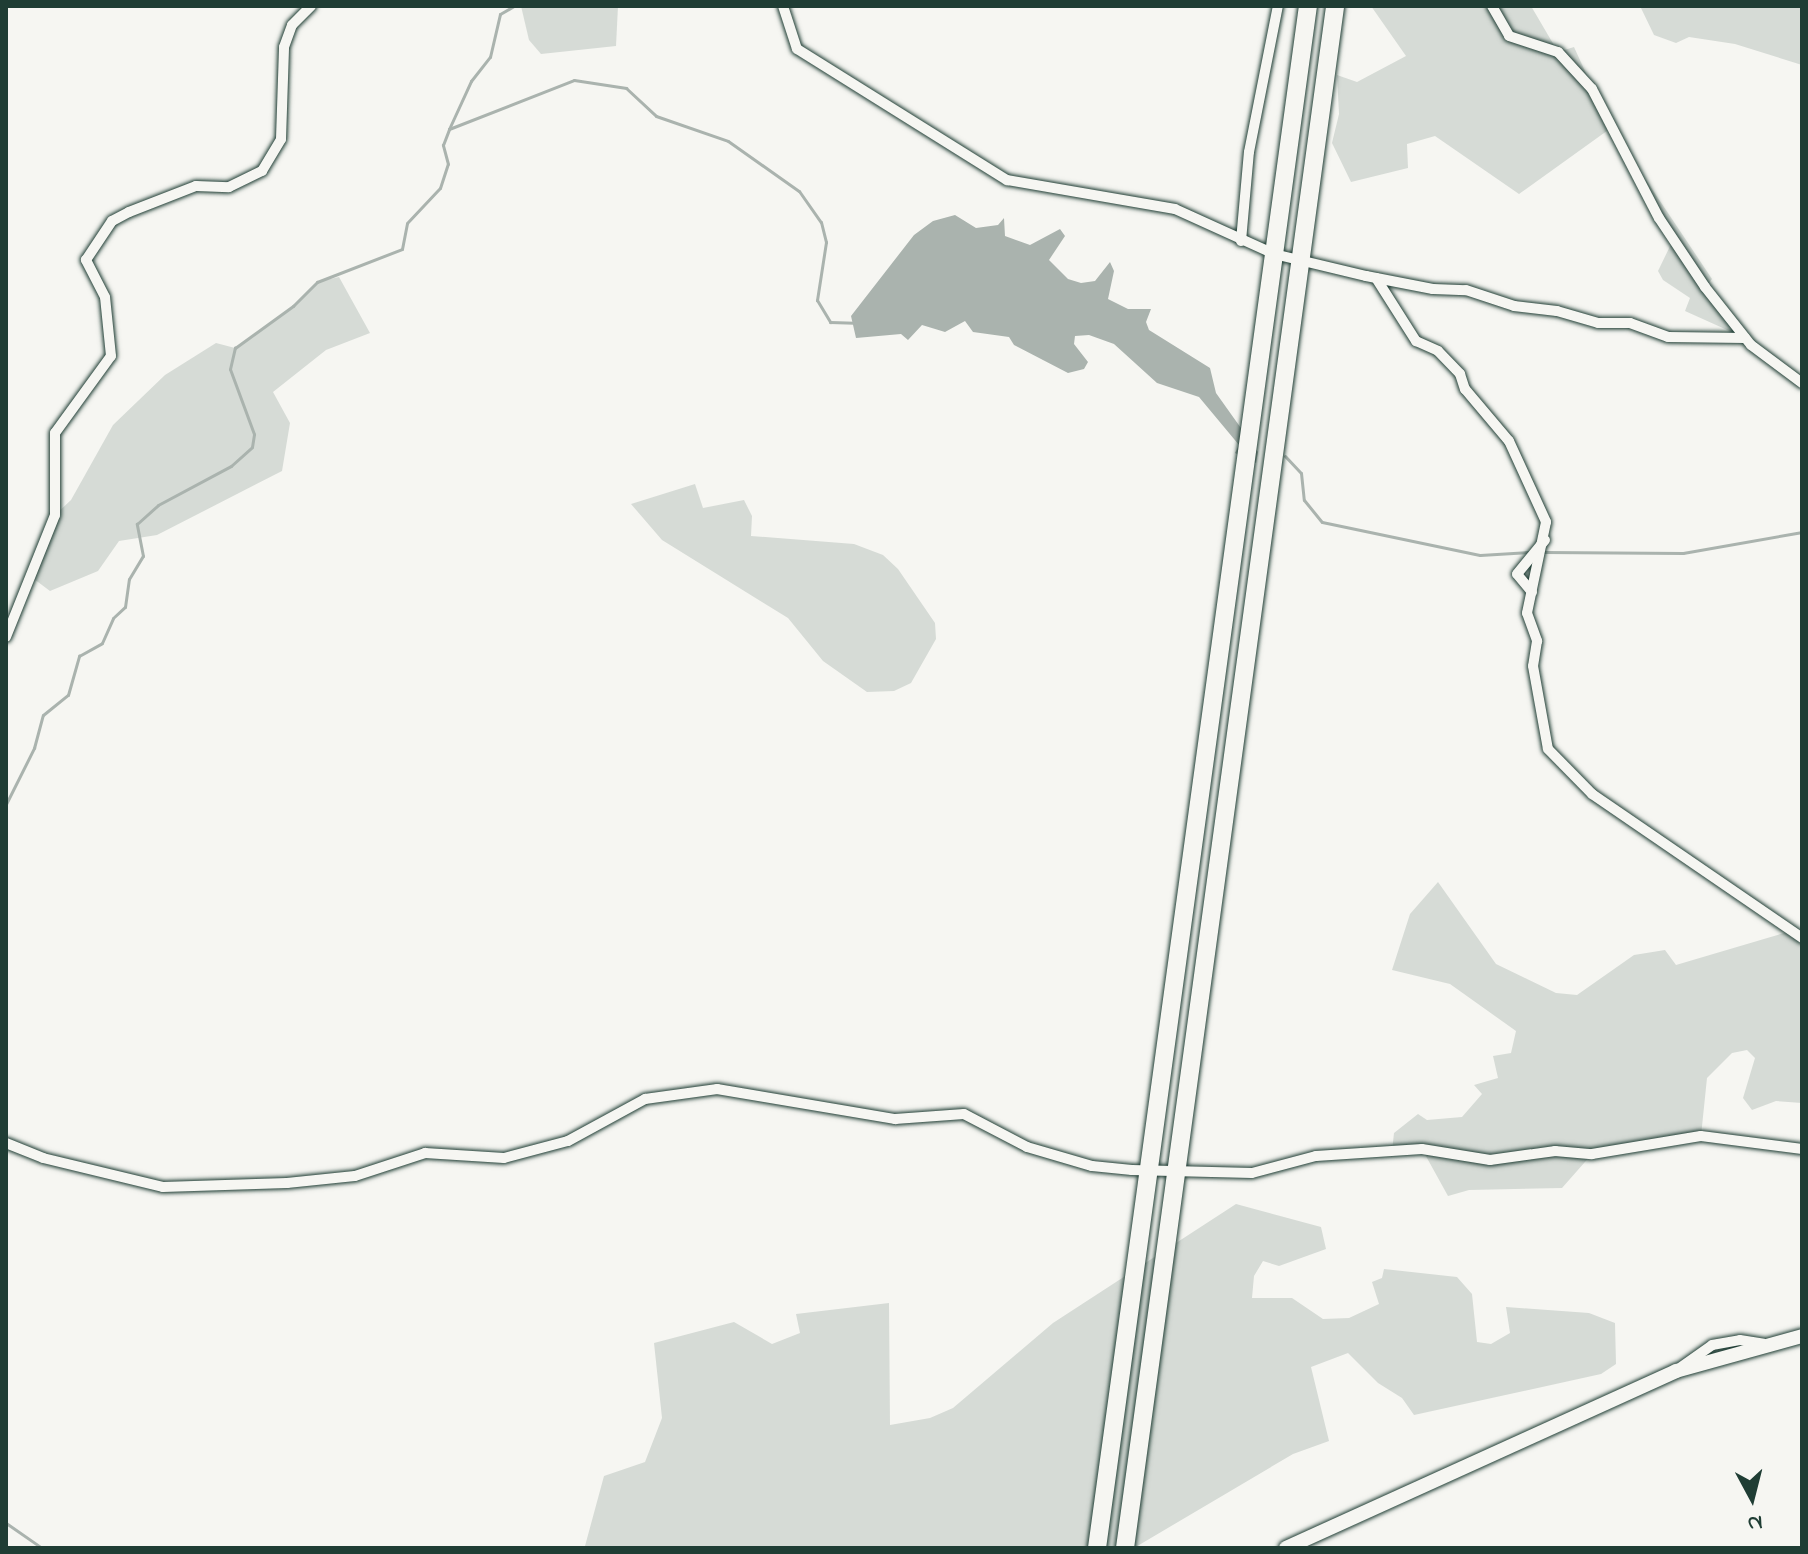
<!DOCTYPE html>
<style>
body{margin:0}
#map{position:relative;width:1808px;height:1554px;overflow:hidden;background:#f6f6f2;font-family:"Indie Flower",sans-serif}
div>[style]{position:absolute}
.green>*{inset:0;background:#d6dbd6}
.water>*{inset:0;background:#aab3ae}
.stream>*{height:3px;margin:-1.5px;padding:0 1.5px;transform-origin:1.5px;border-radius:1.5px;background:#aab3ae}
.roads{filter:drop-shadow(0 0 2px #1f3d34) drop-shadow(0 0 2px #1f3d34)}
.street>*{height:10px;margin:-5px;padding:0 5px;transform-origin:5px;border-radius:5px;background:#f6f6f2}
.secondary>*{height:14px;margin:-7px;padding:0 7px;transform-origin:7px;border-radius:7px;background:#f6f6f2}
.highway>*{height:18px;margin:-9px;padding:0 9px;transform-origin:9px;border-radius:9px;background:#f6f6f2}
span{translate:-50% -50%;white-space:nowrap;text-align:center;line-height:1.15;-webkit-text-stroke:8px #f6f6f2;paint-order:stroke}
.frame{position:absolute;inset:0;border:8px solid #1f3d34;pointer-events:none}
.north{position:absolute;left:1712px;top:1458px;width:80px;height:80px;-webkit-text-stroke:6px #f6f6f2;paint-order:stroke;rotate:173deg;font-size:22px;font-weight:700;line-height:32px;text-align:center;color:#1f3d34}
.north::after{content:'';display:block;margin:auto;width:28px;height:36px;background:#1f3d34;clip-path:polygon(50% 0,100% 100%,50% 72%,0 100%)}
</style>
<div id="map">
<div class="green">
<div style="clip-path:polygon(521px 6px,618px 6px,616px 46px,541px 54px,529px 40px)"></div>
<div style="clip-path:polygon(1371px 6px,1531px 6px,1558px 52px,1574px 47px,1611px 128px,1519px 194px,1435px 136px,1407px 144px,1408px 168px,1351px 182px,1332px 143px,1339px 114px,1337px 75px,1357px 82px,1406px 56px)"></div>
<div style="clip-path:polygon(1640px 6px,1802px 6px,1802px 65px,1735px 44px,1689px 37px,1676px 43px,1654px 35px)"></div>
<div style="clip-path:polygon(1646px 180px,1712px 279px,1705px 288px,1745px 338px,1685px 311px,1690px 298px,1663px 280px,1658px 271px,1673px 240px,1640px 183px)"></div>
<div style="clip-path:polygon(339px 277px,370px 333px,326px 350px,273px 392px,290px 423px,282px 471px,157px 535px,119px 541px,98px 571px,50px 591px,34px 579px,55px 515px,71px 500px,113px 425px,165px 375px,216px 343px,235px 348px,293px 307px,317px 282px)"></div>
<div style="clip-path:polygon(695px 484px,703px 508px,744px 500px,752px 516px,751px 536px,854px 544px,883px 555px,898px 569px,935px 623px,936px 639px,911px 683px,894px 691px,867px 692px,823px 661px,788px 618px,662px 540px,631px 504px)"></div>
<div style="clip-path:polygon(1438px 882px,1496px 964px,1556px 993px,1577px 995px,1634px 955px,1665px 950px,1676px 965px,1794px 930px,1802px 938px,1802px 1103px,1776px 1101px,1752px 1110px,1743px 1098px,1755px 1058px,1747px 1050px,1732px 1053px,1707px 1078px,1701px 1136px,1592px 1154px,1562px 1188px,1469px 1190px,1448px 1196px,1422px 1149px,1392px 1151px,1394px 1133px,1418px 1114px,1427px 1120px,1462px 1117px,1482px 1094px,1474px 1085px,1498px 1078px,1493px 1056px,1511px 1053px,1516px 1031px,1450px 984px,1392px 970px,1410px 914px)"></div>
<div style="clip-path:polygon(1236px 1204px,1321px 1227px,1326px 1249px,1279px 1266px,1263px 1261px,1254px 1276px,1252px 1298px,1292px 1298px,1323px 1319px,1349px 1318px,1379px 1304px,1372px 1282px,1382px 1278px,1384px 1269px,1457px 1277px,1472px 1294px,1477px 1342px,1491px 1344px,1510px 1333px,1506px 1307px,1589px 1313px,1615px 1323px,1616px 1364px,1601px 1374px,1414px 1415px,1402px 1398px,1378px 1383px,1348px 1353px,1311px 1367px,1329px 1441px,1293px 1454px,1134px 1548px,578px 1548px,585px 1546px,604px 1476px,645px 1462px,662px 1418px,654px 1343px,734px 1322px,772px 1344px,800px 1333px,796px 1314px,889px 1303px,890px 1425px,930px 1418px,953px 1408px,1053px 1323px)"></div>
</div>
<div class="water">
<div style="clip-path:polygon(955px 215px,976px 228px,998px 225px,1004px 218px,1005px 236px,1030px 245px,1060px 229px,1065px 236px,1049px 260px,1068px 279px,1081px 283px,1095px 281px,1110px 262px,1114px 271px,1108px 299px,1128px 309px,1151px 309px,1146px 322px,1149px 330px,1210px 368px,1216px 393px,1258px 452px,1256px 463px,1235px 453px,1239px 445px,1199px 397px,1157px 383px,1114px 344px,1089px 335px,1075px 336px,1074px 344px,1088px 362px,1084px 369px,1068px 373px,1014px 345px,1009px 337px,973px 332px,965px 321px,945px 332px,922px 325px,908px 340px,901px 334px,856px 338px,851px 316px,914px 235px,933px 221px)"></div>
</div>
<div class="stream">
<div style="left:449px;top:129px;width:134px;rotate:-21.4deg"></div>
<div style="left:574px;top:80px;width:53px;rotate:8.7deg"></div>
<div style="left:626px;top:88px;width:41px;rotate:43deg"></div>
<div style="left:656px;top:116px;width:76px;rotate:19.1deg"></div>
<div style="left:728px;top:141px;width:87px;rotate:35.2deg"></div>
<div style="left:799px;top:191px;width:38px;rotate:55deg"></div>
<div style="left:821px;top:222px;width:21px;rotate:76deg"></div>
<div style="left:826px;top:242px;width:59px;rotate:98.8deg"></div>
<div style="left:817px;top:300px;width:26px;rotate:59deg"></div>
<div style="left:830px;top:322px;width:24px;rotate:2deg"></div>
<div style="left:1285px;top:456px;width:23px;rotate:47deg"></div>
<div style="left:1301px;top:473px;width:27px;rotate:84deg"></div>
<div style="left:1304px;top:500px;width:28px;rotate:51deg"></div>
<div style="left:1322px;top:522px;width:161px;rotate:11.8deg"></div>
<div style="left:1480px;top:555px;width:49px;rotate:-3.5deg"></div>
<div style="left:1544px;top:552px;width:139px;rotate:0.4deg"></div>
<div style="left:1683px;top:553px;width:121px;rotate:-10deg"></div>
<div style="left:6px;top:804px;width:63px;rotate:-63.4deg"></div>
<div style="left:34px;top:748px;width:34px;rotate:-75deg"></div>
<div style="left:43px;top:715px;width:32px;rotate:-39deg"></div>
<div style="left:68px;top:695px;width:41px;rotate:-74.2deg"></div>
<div style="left:79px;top:656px;width:26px;rotate:-29deg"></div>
<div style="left:102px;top:643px;width:27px;rotate:-66deg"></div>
<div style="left:113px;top:618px;width:16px;rotate:-43deg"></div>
<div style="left:125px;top:607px;width:28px;rotate:-82deg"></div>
<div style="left:129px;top:579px;width:27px;rotate:-59deg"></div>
<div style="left:143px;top:556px;width:33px;rotate:-101deg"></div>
<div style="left:137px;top:524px;width:28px;rotate:-42deg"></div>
<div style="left:158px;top:505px;width:83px;rotate:-28.1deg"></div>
<div style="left:231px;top:466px;width:28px;rotate:-42deg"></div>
<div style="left:252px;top:447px;width:13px;rotate:-81deg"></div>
<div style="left:254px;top:434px;width:69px;rotate:-110.3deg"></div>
<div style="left:230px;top:369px;width:22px;rotate:-77deg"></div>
<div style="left:235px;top:348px;width:72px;rotate:-35.9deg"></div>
<div style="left:293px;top:306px;width:34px;rotate:-45deg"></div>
<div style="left:317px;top:282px;width:91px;rotate:-21.2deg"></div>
<div style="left:402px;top:249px;width:26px;rotate:-79deg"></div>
<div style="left:407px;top:223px;width:48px;rotate:-46.7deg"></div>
<div style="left:440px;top:188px;width:25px;rotate:-72deg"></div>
<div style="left:448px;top:164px;width:20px;rotate:-105deg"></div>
<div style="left:443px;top:145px;width:17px;rotate:-69deg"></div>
<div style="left:449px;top:129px;width:53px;rotate:-65.4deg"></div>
<div style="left:471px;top:81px;width:31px;rotate:-52deg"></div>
<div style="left:490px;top:57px;width:44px;rotate:-76.9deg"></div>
<div style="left:500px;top:14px;width:16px;rotate:-30deg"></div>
<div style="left:6px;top:1523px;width:44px;rotate:34.8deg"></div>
</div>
<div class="roads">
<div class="street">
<div style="left:783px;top:6px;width:45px;rotate:72deg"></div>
<div style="left:797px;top:49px;width:248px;rotate:32deg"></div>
<div style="left:1007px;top:180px;width:170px;rotate:9.8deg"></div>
<div style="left:1175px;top:209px;width:109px;rotate:24.4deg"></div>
<div style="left:1274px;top:254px;width:95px;rotate:13.4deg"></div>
<div style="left:1366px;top:276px;width:68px;rotate:11deg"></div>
<div style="left:1433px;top:289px;width:33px;rotate:2deg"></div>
<div style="left:1466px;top:290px;width:51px;rotate:18.4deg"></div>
<div style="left:1514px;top:306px;width:43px;rotate:6.6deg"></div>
<div style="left:1557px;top:311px;width:43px;rotate:16.3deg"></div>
<div style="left:1598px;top:323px;width:32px"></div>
<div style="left:1630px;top:323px;width:40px;rotate:20.2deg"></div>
<div style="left:1668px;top:337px;width:77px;rotate:0.7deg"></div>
<div style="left:1492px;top:6px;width:34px;rotate:60deg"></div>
<div style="left:1509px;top:36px;width:52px;rotate:18.1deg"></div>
<div style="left:1558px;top:52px;width:50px;rotate:47.4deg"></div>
<div style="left:1592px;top:89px;width:145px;rotate:62.6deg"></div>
<div style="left:1659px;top:218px;width:83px;rotate:56.3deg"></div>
<div style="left:1705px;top:287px;width:74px;rotate:51.6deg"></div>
<div style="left:1751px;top:345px;width:64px;rotate:36.7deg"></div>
<div style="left:1241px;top:241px;width:89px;rotate:-84.9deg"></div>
<div style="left:1249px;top:152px;width:149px;rotate:-78.8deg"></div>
<div style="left:1376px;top:278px;width:75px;rotate:57.6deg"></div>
<div style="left:1416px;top:341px;width:24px;rotate:24deg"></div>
<div style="left:1438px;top:351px;width:32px;rotate:46deg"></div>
<div style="left:1460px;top:374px;width:16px;rotate:72deg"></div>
<div style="left:1465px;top:389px;width:68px;rotate:49.8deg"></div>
<div style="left:1509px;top:441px;width:89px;rotate:65.4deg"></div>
<div style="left:1546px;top:522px;width:93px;rotate:101.8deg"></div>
<div style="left:1527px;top:613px;width:30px;rotate:70deg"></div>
<div style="left:1537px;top:641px;width:25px;rotate:99deg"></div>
<div style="left:1533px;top:666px;width:84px;rotate:79.8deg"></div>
<div style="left:1548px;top:749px;width:63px;rotate:45.6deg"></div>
<div style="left:1592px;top:794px;width:255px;rotate:34.4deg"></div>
<div style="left:1532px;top:592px;width:23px;rotate:-130deg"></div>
<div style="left:1517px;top:574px;width:44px;rotate:-50.5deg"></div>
<div style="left:6px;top:637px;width:131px;rotate:-68.1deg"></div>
<div style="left:55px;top:515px;width:82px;rotate:-90deg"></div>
<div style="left:55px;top:433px;width:95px;rotate:-54deg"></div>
<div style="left:111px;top:356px;width:59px;rotate:-95.8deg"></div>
<div style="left:105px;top:297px;width:42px;rotate:-117.2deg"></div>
<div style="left:86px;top:260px;width:47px;rotate:-56.3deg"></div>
<div style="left:112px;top:221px;width:19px;rotate:-28deg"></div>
<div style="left:129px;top:212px;width:72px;rotate:-21.2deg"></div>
<div style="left:196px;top:186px;width:33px;rotate:2deg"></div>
<div style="left:229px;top:187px;width:37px;rotate:-26deg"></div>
<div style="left:262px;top:171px;width:37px;rotate:-59deg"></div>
<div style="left:281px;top:139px;width:92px;rotate:-88.1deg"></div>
<div style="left:284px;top:47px;width:23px;rotate:-70deg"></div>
<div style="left:292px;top:25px;width:27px;rotate:-45deg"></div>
<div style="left:6px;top:1143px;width:40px;rotate:22deg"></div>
<div style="left:43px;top:1158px;width:123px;rotate:13.6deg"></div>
<div style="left:163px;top:1187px;width:124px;rotate:-1.8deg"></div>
<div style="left:287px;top:1183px;width:68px;rotate:-5.9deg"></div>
<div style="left:355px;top:1176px;width:74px;rotate:-18.2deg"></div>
<div style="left:425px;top:1153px;width:79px;rotate:3.6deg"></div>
<div style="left:504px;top:1158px;width:66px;rotate:-14.9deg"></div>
<div style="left:568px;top:1141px;width:88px;rotate:-28.6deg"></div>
<div style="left:645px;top:1099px;width:73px;rotate:-7.9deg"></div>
<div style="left:717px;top:1089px;width:181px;rotate:9.6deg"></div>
<div style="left:895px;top:1119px;width:69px;rotate:-4.1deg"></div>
<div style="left:964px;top:1114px;width:71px;rotate:27.6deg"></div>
<div style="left:1027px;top:1147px;width:68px;rotate:16.3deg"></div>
<div style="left:1092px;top:1166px;width:40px;rotate:5.7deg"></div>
<div style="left:1132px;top:1170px;width:120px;rotate:1.4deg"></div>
<div style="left:1252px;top:1173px;width:66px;rotate:-14.9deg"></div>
<div style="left:1316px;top:1156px;width:106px;rotate:-3.8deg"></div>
<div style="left:1422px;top:1149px;width:69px;rotate:9.2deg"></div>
<div style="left:1490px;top:1160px;width:66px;rotate:-7.9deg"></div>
<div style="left:1555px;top:1151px;width:37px;rotate:5deg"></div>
<div style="left:1592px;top:1154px;width:110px;rotate:-9.4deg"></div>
<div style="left:1701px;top:1136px;width:102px;rotate:7.3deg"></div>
<div style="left:1681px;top:1367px;width:38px;rotate:-35deg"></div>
<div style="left:1712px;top:1345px;width:28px;rotate:-10deg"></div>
<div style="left:1740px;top:1340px;width:24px;rotate:9deg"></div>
</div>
<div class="secondary">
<div style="left:1286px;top:1548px;width:428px;rotate:-24.4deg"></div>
<div style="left:1676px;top:1371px;width:131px;rotate:-15.5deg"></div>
</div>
<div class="highway">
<div style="left:1097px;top:1548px;width:1556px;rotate:-82.21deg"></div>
<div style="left:1125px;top:1548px;width:1556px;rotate:-82.24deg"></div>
</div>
</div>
<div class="frame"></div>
<div class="north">N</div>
</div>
